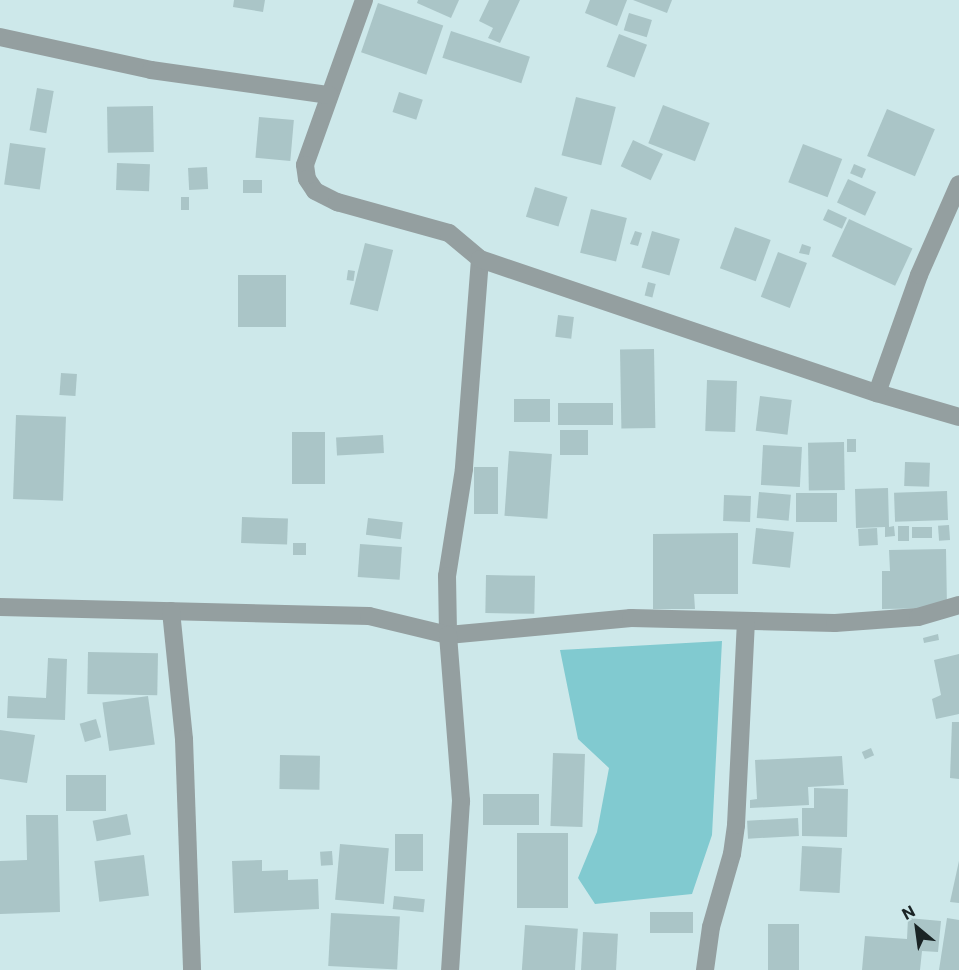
<!DOCTYPE html>
<style>
body{margin:0}
#map{position:relative;width:959px;height:970px;overflow:hidden;background:#cde8ea;font-family:Commissioner,sans-serif}
div>[style]{position:absolute}
.green>*{inset:0;background:#81cad0}
.building>*{inset:0;background:#aac5c7;transform-origin:0 0}
.minor>*{height:18px;margin:-9px;padding:0 9px;transform-origin:9px;border-radius:9px;background:#949fa0}
span{translate:-50% -50%;white-space:nowrap;text-align:center;line-height:1.15;-webkit-text-stroke:4.5px #cde8ea;paint-order:stroke}
.north{position:absolute;left:887px;top:898px;width:60px;height:60px;-webkit-text-stroke:4px #cde8ea;paint-order:stroke;rotate:331deg;font-size:16px;font-weight:700;line-height:24px;text-align:center;color:#1a2425}
.north::after{content:'';display:block;margin:auto;width:21px;height:27px;background:#1a2425;clip-path:polygon(50% 0,100% 100%,50% 72%,0 100%)}
</style>
<div id="map">
<div class="green">
<div style="clip-path:polygon(722px 641px,712px 835px,692px 894px,595px 904px,578px 878px,597px 832px,609px 768px,578px 739px,560px 650px)"></div>
</div>
<div class="building">
<div style="clip-path:polygon(234px 0,265px 0,263px 12px,233px 7px)"></div>
<div style="clip-path:polygon(418px 0,459px 0,451px 18px,417px 3px)"></div>
<div style="clip-path:polygon(489px 0,520px 0,500px 43px,488px 38px,493px 28px,479px 21px)"></div>
<div style="clip-path:polygon(590px 0,627px 0,617px 26px,585px 13px)"></div>
<div style="clip-path:polygon(633px 0,672px 0,667px 13px)"></div>
<div style="left:378px;top:3px;width:69px;height:52px;rotate:19deg"></div>
<div style="left:629px;top:13px;width:24px;height:18px;rotate:17deg"></div>
<div style="left:451px;top:31px;width:83px;height:28px;rotate:18deg"></div>
<div style="left:619px;top:34px;width:30px;height:35px;rotate:21deg"></div>
<div style="left:37px;top:88px;width:17px;height:43px;rotate:10deg"></div>
<div style="left:399px;top:92px;width:25px;height:21px;rotate:18deg"></div>
<div style="left:576px;top:97px;width:41px;height:60px;rotate:14deg"></div>
<div style="left:663px;top:105px;width:50px;height:41px;rotate:21deg"></div>
<div style="left:153px;top:106px;width:46px;height:46px;rotate:89deg"></div>
<div style="left:887px;top:109px;width:52px;height:51px;rotate:23deg"></div>
<div style="left:259px;top:117px;width:35px;height:41px;rotate:5deg"></div>
<div style="left:633px;top:140px;width:33px;height:29px;rotate:25deg"></div>
<div style="left:10px;top:143px;width:36px;height:42px;rotate:8deg"></div>
<div style="left:803px;top:144px;width:42px;height:41px;rotate:21deg"></div>
<div style="left:117px;top:163px;width:33px;height:27px;rotate:2deg"></div>
<div style="left:854px;top:164px;width:13px;height:10px;rotate:23deg"></div>
<div style="left:207px;top:167px;width:22px;height:19px;rotate:87deg"></div>
<div style="left:848px;top:179px;width:31px;height:26px;rotate:25deg"></div>
<div style="left:243px;top:180px;width:19px;height:13px"></div>
<div style="left:535px;top:187px;width:34px;height:31px;rotate:17deg"></div>
<div style="left:181px;top:197px;width:8px;height:13px"></div>
<div style="left:591px;top:209px;width:37px;height:45px;rotate:14deg"></div>
<div style="left:828px;top:209px;width:21px;height:12px;rotate:25deg"></div>
<div style="left:849px;top:219px;width:70px;height:41px;rotate:25deg"></div>
<div style="left:735px;top:227px;width:38px;height:44px;rotate:20deg"></div>
<div style="clip-path:polygon(635px 231px,642px 233px,638px 246px,630px 244px)"></div>
<div style="left:652px;top:231px;width:29px;height:38px;rotate:16deg"></div>
<div style="left:365px;top:243px;width:29px;height:63px;rotate:14deg"></div>
<div style="clip-path:polygon(802px 244px,811px 247px,809px 255px,799px 253px)"></div>
<div style="left:778px;top:252px;width:31px;height:48px;rotate:21deg"></div>
<div style="left:348px;top:270px;width:7px;height:10px;rotate:8deg"></div>
<div style="left:238px;top:275px;width:48px;height:52px"></div>
<div style="left:648px;top:282px;width:8px;height:14px;rotate:14deg"></div>
<div style="left:558px;top:315px;width:16px;height:22px;rotate:7deg"></div>
<div style="left:654px;top:349px;width:79px;height:34px;rotate:89deg"></div>
<div style="left:61px;top:373px;width:16px;height:22px;rotate:4deg"></div>
<div style="left:707px;top:380px;width:30px;height:51px;rotate:2deg"></div>
<div style="left:760px;top:396px;width:32px;height:35px;rotate:7deg"></div>
<div style="left:514px;top:399px;width:36px;height:23px"></div>
<div style="left:558px;top:403px;width:55px;height:22px"></div>
<div style="left:16px;top:415px;width:50px;height:84px;rotate:2deg"></div>
<div style="left:560px;top:430px;width:28px;height:25px"></div>
<div style="left:325px;top:432px;width:52px;height:33px;rotate:90deg"></div>
<div style="left:383px;top:435px;width:18px;height:47px;rotate:87deg"></div>
<div style="left:847px;top:439px;width:9px;height:13px"></div>
<div style="left:844px;top:442px;width:48px;height:36px;rotate:89deg"></div>
<div style="left:763px;top:445px;width:39px;height:40px;rotate:3deg"></div>
<div style="left:509px;top:451px;width:43px;height:65px;rotate:4deg"></div>
<div style="left:905px;top:462px;width:25px;height:24px;rotate:2deg"></div>
<div style="left:474px;top:467px;width:24px;height:47px"></div>
<div style="clip-path:polygon(888px 488px,889px 527px,894px 526px,895px 536px,885px 537px,885px 527px,856px 528px,855px 489px)"></div>
<div style="left:947px;top:491px;width:29px;height:53px;rotate:88deg"></div>
<div style="left:759px;top:492px;width:32px;height:26px;rotate:5deg"></div>
<div style="left:796px;top:493px;width:41px;height:29px"></div>
<div style="left:724px;top:495px;width:27px;height:26px;rotate:2deg"></div>
<div style="left:242px;top:517px;width:46px;height:26px;rotate:2deg"></div>
<div style="left:368px;top:518px;width:35px;height:17px;rotate:7deg"></div>
<div style="left:949px;top:525px;width:15px;height:11px;rotate:86deg"></div>
<div style="left:898px;top:526px;width:11px;height:15px"></div>
<div style="left:912px;top:527px;width:20px;height:11px"></div>
<div style="left:756px;top:528px;width:38px;height:36px;rotate:6deg"></div>
<div style="left:877px;top:528px;width:17px;height:19px;rotate:87deg"></div>
<div style="clip-path:polygon(738px 533px,738px 594px,694px 594px,695px 609px,653px 609px,653px 534px)"></div>
<div style="left:306px;top:543px;width:12px;height:13px;rotate:90deg"></div>
<div style="left:360px;top:544px;width:42px;height:33px;rotate:4deg"></div>
<div style="clip-path:polygon(946px 549px,947px 608px,882px 609px,882px 571px,890px 571px,889px 550px)"></div>
<div style="left:486px;top:575px;width:49px;height:38px;rotate:1deg"></div>
<div style="clip-path:polygon(938px 634px,939px 640px,924px 643px,923px 638px)"></div>
<div style="left:88px;top:652px;width:70px;height:42px;rotate:1deg"></div>
<div style="clip-path:polygon(959px 654px,959px 714px,936px 719px,932px 699px,941px 695px,934px 660px)"></div>
<div style="clip-path:polygon(48px 658px,67px 659px,65px 720px,7px 718px,8px 696px,46px 698px)"></div>
<div style="left:148px;top:696px;width:49px;height:46px;rotate:82deg"></div>
<div style="left:96px;top:719px;width:19px;height:17px;rotate:74deg"></div>
<div style="clip-path:polygon(952px 722px,959px 722px,959px 779px,950px 778px)"></div>
<div style="clip-path:polygon(0 730px,35px 735px,27px 783px,0 779px)"></div>
<div style="left:871px;top:748px;width:8px;height:10px;rotate:67deg"></div>
<div style="left:553px;top:753px;width:32px;height:73px;rotate:2deg"></div>
<div style="left:280px;top:755px;width:40px;height:34px;rotate:1deg"></div>
<div style="clip-path:polygon(842px 756px,844px 785px,808px 787px,809px 805px,750px 808px,750px 800px,757px 799px,755px 760px)"></div>
<div style="left:66px;top:775px;width:40px;height:36px"></div>
<div style="clip-path:polygon(814px 788px,848px 789px,847px 837px,802px 836px,802px 808px,814px 808px)"></div>
<div style="left:483px;top:794px;width:56px;height:31px"></div>
<div style="left:127px;top:814px;width:21px;height:35px;rotate:79deg"></div>
<div style="clip-path:polygon(26px 815px,58px 815px,60px 912px,0 914px,0 861px,27px 860px)"></div>
<div style="left:798px;top:818px;width:18px;height:51px;rotate:87deg"></div>
<div style="left:517px;top:833px;width:51px;height:75px"></div>
<div style="left:395px;top:834px;width:28px;height:37px"></div>
<div style="left:340px;top:844px;width:49px;height:56px;rotate:5deg"></div>
<div style="left:802px;top:846px;width:40px;height:45px;rotate:3deg"></div>
<div style="left:332px;top:851px;width:14px;height:12px;rotate:86deg"></div>
<div style="left:144px;top:855px;width:41px;height:50px;rotate:83deg"></div>
<div style="clip-path:polygon(262px 860px,262px 871px,288px 870px,288px 880px,318px 879px,319px 909px,234px 913px,232px 861px)"></div>
<div style="clip-path:polygon(959px 861px,959px 903px,950px 902px)"></div>
<div style="left:394px;top:896px;width:31px;height:13px;rotate:6deg"></div>
<div style="left:693px;top:912px;width:21px;height:43px;rotate:90deg"></div>
<div style="left:331px;top:913px;width:69px;height:53px;rotate:3deg"></div>
<div style="clip-path:polygon(908px 918px,941px 921px,938px 952px,922px 951px,920px 970px,862px 970px,865px 936px,907px 939px)"></div>
<div style="clip-path:polygon(947px 918px,959px 920px,959px 970px,939px 970px)"></div>
<div style="left:768px;top:924px;width:31px;height:46px"></div>
<div style="left:525px;top:925px;width:53px;height:45px;rotate:4deg"></div>
<div style="left:583px;top:932px;width:35px;height:38px;rotate:3deg"></div>
</div>
<div class="minor">
<div style="left:364px;top:0;width:175px;rotate:109.7deg"></div>
<div style="left:305px;top:165px;width:14px;rotate:82deg"></div>
<div style="left:307px;top:179px;width:14px;rotate:56deg"></div>
<div style="left:315px;top:191px;width:25px;rotate:27deg"></div>
<div style="left:337px;top:202px;width:116px;rotate:15.5deg"></div>
<div style="left:449px;top:233px;width:40px;rotate:40deg"></div>
<div style="left:480px;top:259px;width:211px;rotate:94.4deg"></div>
<div style="left:464px;top:469px;width:108px;rotate:99deg"></div>
<div style="left:447px;top:576px;width:59px;rotate:89deg"></div>
<div style="left:448px;top:635px;width:184px;rotate:-5.3deg"></div>
<div style="left:631px;top:618px;width:204px;rotate:1.4deg"></div>
<div style="left:835px;top:623px;width:83px;rotate:-4.1deg"></div>
<div style="left:918px;top:617px;width:43px;rotate:-16.3deg"></div>
<div style="left:0;top:37px;width:155px;rotate:12.3deg"></div>
<div style="left:151px;top:70px;width:180px;rotate:8deg"></div>
<div style="left:480px;top:259px;width:419px;rotate:18.7deg"></div>
<div style="left:877px;top:393px;width:85px;rotate:16.3deg"></div>
<div style="left:877px;top:393px;width:125px;rotate:-70.4deg"></div>
<div style="left:919px;top:275px;width:99px;rotate:-66.3deg"></div>
<div style="left:0;top:607px;width:369px;rotate:1.4deg"></div>
<div style="left:369px;top:616px;width:81px;rotate:13.5deg"></div>
<div style="left:448px;top:635px;width:167px;rotate:85.5deg"></div>
<div style="left:461px;top:801px;width:169px;rotate:93.7deg"></div>
<div style="left:171px;top:611px;width:129px;rotate:84.2deg"></div>
<div style="left:184px;top:739px;width:231px;rotate:88deg"></div>
<div style="left:705px;top:970px;width:43px;rotate:-82.1deg"></div>
<div style="left:711px;top:927px;width:76px;rotate:-74deg"></div>
<div style="left:732px;top:854px;width:29px;rotate:-82deg"></div>
<div style="left:736px;top:825px;width:204px;rotate:-87.2deg"></div>
</div>
<div class="north">N</div>
</div>
